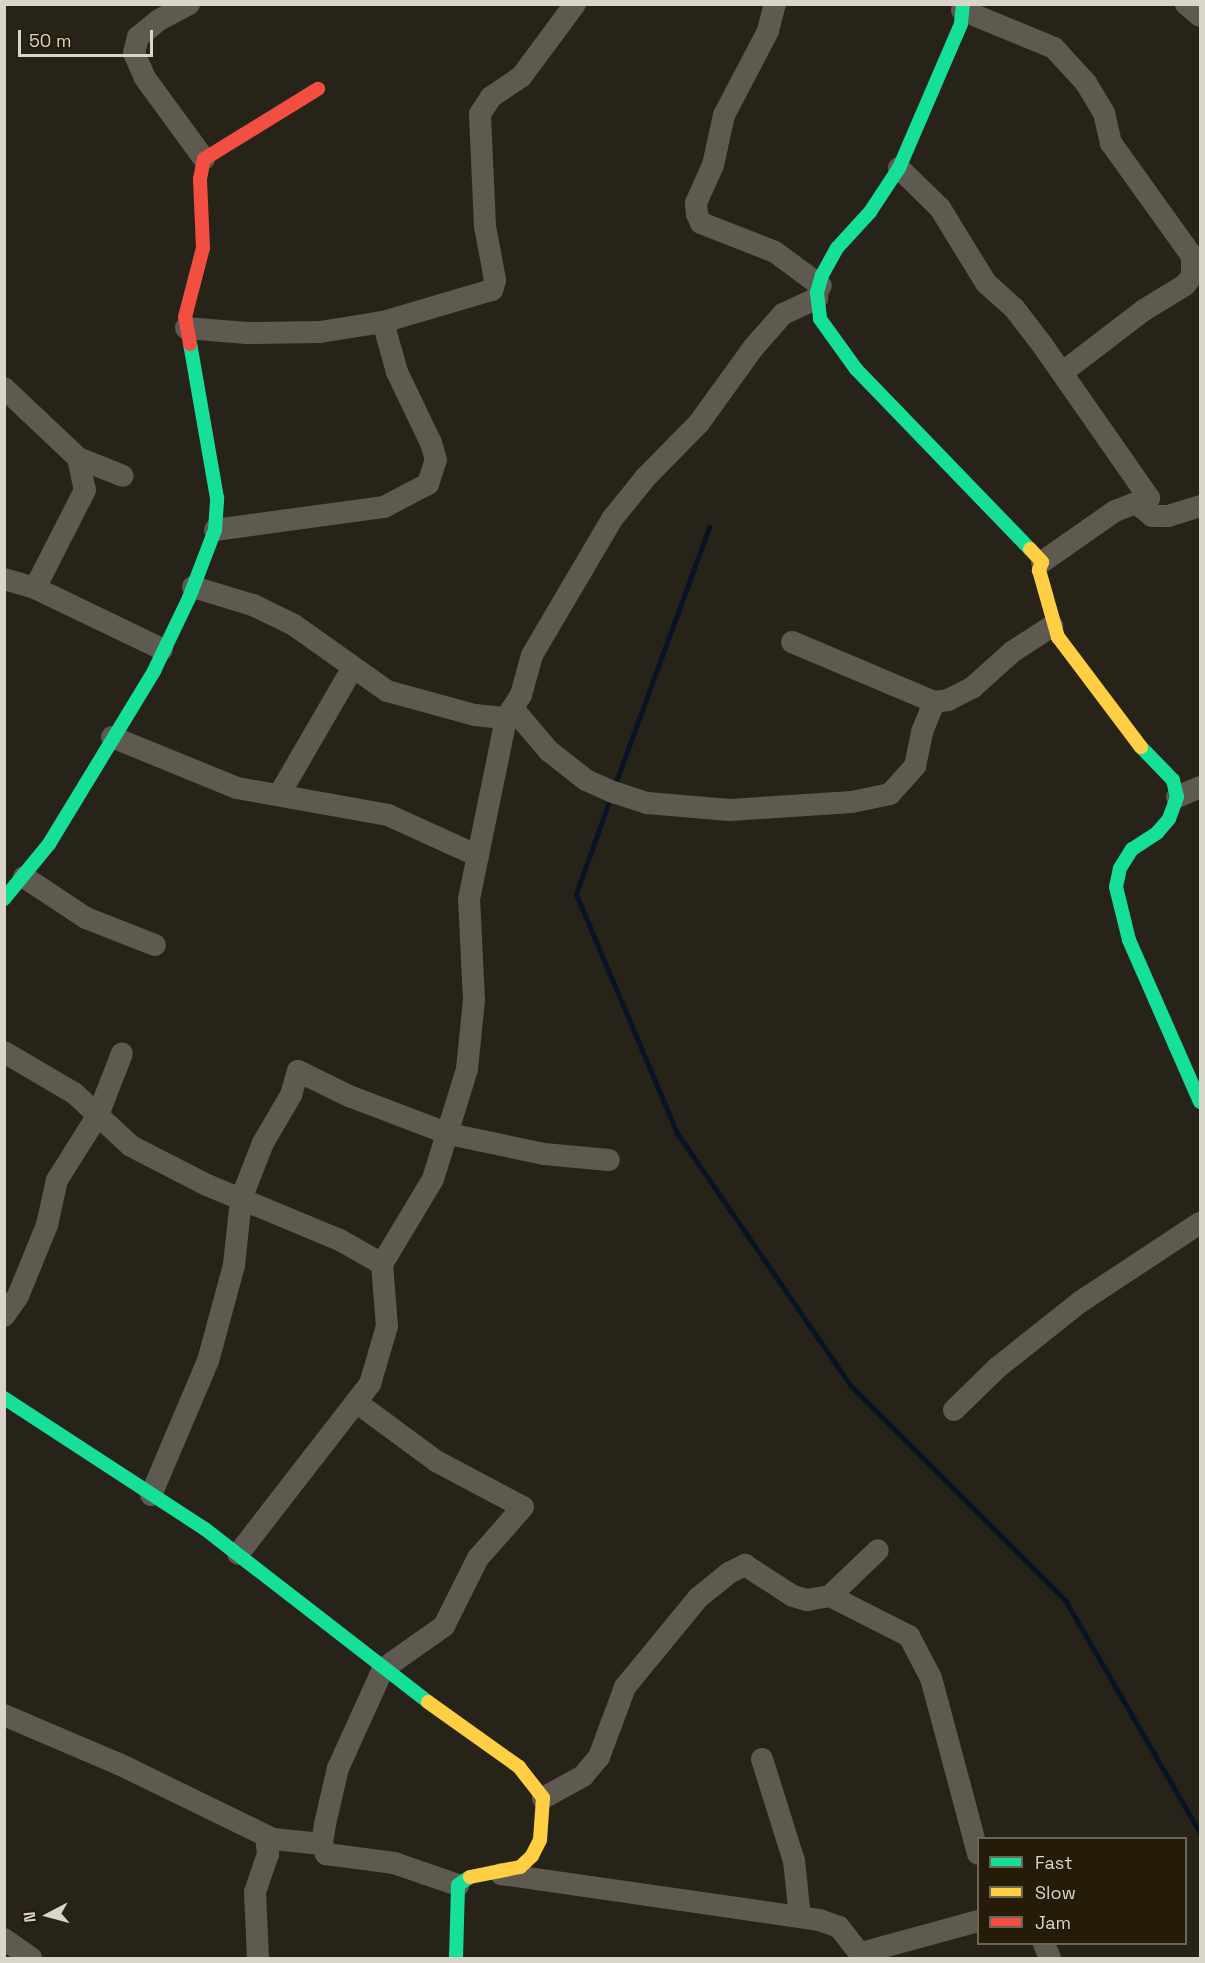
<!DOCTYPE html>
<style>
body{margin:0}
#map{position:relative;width:1205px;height:1963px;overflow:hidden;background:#282319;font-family:"Space Grotesk",sans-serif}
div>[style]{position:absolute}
.stream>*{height:5px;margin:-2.5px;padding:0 2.5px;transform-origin:2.5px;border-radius:2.5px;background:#081423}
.street>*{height:22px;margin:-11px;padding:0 11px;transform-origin:11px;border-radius:11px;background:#5e5a4f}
.fast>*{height:14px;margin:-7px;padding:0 7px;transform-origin:7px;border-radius:7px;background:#16e098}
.slow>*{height:14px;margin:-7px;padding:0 7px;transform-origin:7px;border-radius:7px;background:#ffcf43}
.jam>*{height:14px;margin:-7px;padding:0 7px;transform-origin:7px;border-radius:7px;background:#f24e42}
span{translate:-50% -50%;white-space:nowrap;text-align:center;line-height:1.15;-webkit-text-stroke:4.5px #241c09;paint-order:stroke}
.frame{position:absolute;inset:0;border:6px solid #dad5c9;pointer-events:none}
.legend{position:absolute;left:977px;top:1837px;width:210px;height:108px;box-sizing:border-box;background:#241c09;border:2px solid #6d6656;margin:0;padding:8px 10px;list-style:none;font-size:18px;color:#dad5c9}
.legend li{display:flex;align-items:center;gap:12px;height:30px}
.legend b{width:30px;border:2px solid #6d6656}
.north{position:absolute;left:18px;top:1885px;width:60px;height:60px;-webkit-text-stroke:4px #241c09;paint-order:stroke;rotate:264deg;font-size:16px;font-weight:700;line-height:24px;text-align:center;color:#dad5c9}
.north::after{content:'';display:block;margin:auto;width:21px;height:27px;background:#dad5c9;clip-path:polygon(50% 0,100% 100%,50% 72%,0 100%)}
.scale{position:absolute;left:18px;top:30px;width:135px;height:27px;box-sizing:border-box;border:3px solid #dad5c9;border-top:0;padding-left:8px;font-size:18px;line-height:21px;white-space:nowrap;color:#dad5c9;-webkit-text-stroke:4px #241c09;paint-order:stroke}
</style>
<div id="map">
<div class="stream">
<div style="left:614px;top:787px;width:277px;rotate:-69.9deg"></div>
<div style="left:611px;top:796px;width:104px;rotate:109.7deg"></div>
<div style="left:576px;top:894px;width:259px;rotate:67.1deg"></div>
<div style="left:677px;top:1133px;width:306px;rotate:55.5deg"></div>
<div style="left:850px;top:1385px;width:304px;rotate:45deg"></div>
<div style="left:1065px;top:1600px;width:269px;rotate:59.9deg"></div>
</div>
<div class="street">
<div style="left:189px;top:4px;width:34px;rotate:152deg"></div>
<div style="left:159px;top:20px;width:27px;rotate:141deg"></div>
<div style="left:138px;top:37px;width:16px;rotate:104deg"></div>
<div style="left:134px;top:53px;width:27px;rotate:66deg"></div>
<div style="left:145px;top:78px;width:100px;rotate:53.9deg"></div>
<div style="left:775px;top:4px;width:28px;rotate:105deg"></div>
<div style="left:768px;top:31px;width:95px;rotate:117.6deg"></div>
<div style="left:724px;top:115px;width:51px;rotate:102.4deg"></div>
<div style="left:713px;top:165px;width:42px;rotate:114.1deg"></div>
<div style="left:696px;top:203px;width:11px;rotate:85deg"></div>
<div style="left:697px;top:214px;width:10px;rotate:66deg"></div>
<div style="left:701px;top:223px;width:79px;rotate:21.4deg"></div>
<div style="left:775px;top:252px;width:57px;rotate:36.5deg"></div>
<div style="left:1186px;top:4px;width:18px;rotate:41deg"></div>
<div style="left:962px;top:10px;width:100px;rotate:22.4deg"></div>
<div style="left:1054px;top:48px;width:47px;rotate:47.6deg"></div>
<div style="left:1086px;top:83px;width:35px;rotate:59deg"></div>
<div style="left:1104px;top:113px;width:31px;rotate:77deg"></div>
<div style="left:1111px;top:143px;width:139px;rotate:54.4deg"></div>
<div style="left:1192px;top:256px;width:20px;rotate:90deg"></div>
<div style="left:1192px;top:276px;width:11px;rotate:128deg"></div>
<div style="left:1185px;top:285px;width:48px;rotate:148.6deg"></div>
<div style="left:1144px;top:310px;width:102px;rotate:142.6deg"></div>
<div style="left:899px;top:168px;width:57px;rotate:44.3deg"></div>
<div style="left:940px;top:208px;width:88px;rotate:58.5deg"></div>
<div style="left:986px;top:283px;width:38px;rotate:42deg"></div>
<div style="left:1014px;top:308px;width:44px;rotate:52.4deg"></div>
<div style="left:1041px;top:343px;width:189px;rotate:55.1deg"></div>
<div style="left:186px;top:328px;width:61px;rotate:4.7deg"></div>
<div style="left:247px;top:333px;width:73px;rotate:-0.8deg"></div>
<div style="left:320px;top:332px;width:64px;rotate:-9deg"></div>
<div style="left:383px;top:322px;width:114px;rotate:-16.4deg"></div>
<div style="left:492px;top:290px;width:10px;rotate:-73deg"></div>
<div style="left:495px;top:280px;width:55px;rotate:-100.5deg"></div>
<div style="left:485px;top:226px;width:112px;rotate:-92.6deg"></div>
<div style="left:480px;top:114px;width:20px;rotate:-57deg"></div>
<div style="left:491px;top:97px;width:36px;rotate:-34deg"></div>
<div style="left:521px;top:77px;width:91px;rotate:-53.5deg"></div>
<div style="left:4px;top:388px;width:102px;rotate:43.4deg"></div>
<div style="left:78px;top:458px;width:33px;rotate:78deg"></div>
<div style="left:85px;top:490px;width:110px;rotate:117deg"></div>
<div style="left:78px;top:458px;width:48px;rotate:21.8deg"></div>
<div style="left:1149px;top:498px;width:12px;rotate:132deg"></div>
<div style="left:1141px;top:507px;width:14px;rotate:39deg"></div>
<div style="left:1152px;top:516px;width:16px"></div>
<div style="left:1168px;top:516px;width:34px;rotate:-17deg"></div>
<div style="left:215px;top:530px;width:171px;rotate:-7.8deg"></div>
<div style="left:384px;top:507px;width:50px;rotate:-27.6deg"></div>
<div style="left:428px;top:484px;width:25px;rotate:-72deg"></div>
<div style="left:436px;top:460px;width:18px;rotate:-106deg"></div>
<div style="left:431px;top:443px;width:79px;rotate:-115.6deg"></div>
<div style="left:397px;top:372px;width:52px;rotate:-105.6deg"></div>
<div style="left:1042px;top:562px;width:89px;rotate:-34.9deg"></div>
<div style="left:1115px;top:511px;width:36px;rotate:-21deg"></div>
<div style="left:4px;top:579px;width:32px;rotate:16deg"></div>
<div style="left:35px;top:588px;width:141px;rotate:25.7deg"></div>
<div style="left:193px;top:587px;width:63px;rotate:16.7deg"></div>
<div style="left:253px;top:605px;width:46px;rotate:26deg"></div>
<div style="left:294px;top:625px;width:114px;rotate:35.4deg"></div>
<div style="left:387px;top:691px;width:91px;rotate:15.3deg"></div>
<div style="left:475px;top:715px;width:31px;rotate:6deg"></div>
<div style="left:506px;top:718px;width:27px;rotate:-57deg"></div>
<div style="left:521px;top:695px;width:41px;rotate:-74.6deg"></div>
<div style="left:532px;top:655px;width:158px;rotate:-59.5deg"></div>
<div style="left:612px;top:519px;width:54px;rotate:-51deg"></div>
<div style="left:646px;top:477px;width:76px;rotate:-45.5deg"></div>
<div style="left:699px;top:423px;width:92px;rotate:-54.2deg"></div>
<div style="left:753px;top:348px;width:45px;rotate:-48.6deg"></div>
<div style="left:783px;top:314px;width:38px;rotate:-25deg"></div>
<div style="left:792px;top:642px;width:154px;rotate:22.9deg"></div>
<div style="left:934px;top:702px;width:14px;rotate:-8deg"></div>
<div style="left:948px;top:700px;width:27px;rotate:-27deg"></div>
<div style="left:972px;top:688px;width:54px;rotate:-42deg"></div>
<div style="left:1012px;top:652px;width:48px;rotate:-33deg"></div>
<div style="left:514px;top:710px;width:54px;rotate:49.5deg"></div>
<div style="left:549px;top:751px;width:47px;rotate:38.1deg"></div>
<div style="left:586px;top:780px;width:30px;rotate:24deg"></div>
<div style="left:613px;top:792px;width:36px;rotate:18deg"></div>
<div style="left:647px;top:803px;width:83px;rotate:4.8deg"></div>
<div style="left:730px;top:810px;width:122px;rotate:-3.8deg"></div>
<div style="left:852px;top:802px;width:39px;rotate:-12deg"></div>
<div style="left:890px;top:794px;width:38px;rotate:-48deg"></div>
<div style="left:915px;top:766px;width:35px;rotate:-78deg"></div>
<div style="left:922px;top:732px;width:32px;rotate:-68deg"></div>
<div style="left:112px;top:737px;width:135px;rotate:22.2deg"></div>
<div style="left:237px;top:788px;width:153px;rotate:10.1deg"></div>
<div style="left:388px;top:815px;width:99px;rotate:24.5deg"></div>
<div style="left:279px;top:795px;width:146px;rotate:-59.9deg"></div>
<div style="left:1177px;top:797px;width:25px;rotate:-23deg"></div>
<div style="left:24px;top:877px;width:74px;rotate:33.5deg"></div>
<div style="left:86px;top:918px;width:74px;rotate:21.4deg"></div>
<div style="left:4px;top:1052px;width:81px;rotate:30.4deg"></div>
<div style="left:74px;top:1093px;width:78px;rotate:42.9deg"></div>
<div style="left:131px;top:1146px;width:85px;rotate:27.2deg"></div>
<div style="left:207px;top:1185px;width:144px;rotate:22.5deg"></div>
<div style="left:340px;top:1240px;width:48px;rotate:29.7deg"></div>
<div style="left:382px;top:1264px;width:62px;rotate:85.4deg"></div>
<div style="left:387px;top:1326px;width:60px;rotate:106.3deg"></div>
<div style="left:370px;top:1384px;width:215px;rotate:127.8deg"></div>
<div style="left:382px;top:1264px;width:99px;rotate:-59deg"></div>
<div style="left:433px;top:1179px;width:115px;rotate:-72.8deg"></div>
<div style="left:467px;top:1069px;width:69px;rotate:-84.2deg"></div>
<div style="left:474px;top:1000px;width:101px;rotate:-92.8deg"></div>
<div style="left:469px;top:899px;width:185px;rotate:-78.4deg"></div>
<div style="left:4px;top:1316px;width:24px;rotate:-55deg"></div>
<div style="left:18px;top:1296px;width:77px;rotate:-67.8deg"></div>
<div style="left:47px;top:1225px;width:46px;rotate:-77.5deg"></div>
<div style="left:57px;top:1180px;width:77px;rotate:-57.8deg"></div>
<div style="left:98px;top:1115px;width:66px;rotate:-68.8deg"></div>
<div style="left:356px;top:1402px;width:99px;rotate:36.4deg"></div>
<div style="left:436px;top:1461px;width:98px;rotate:27.9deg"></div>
<div style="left:523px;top:1507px;width:68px;rotate:131.4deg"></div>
<div style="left:478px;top:1558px;width:76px;rotate:116.6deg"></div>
<div style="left:444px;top:1626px;width:75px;rotate:144.8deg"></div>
<div style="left:383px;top:1669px;width:109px;rotate:114.4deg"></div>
<div style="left:338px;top:1768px;width:57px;rotate:103.1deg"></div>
<div style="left:325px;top:1824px;width:20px;rotate:99deg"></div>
<div style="left:322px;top:1844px;width:11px;rotate:68deg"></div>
<div style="left:326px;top:1854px;width:69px;rotate:7.5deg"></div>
<div style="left:394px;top:1863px;width:68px;rotate:19deg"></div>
<div style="left:954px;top:1410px;width:60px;rotate:-44.3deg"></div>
<div style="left:997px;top:1368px;width:106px;rotate:-38.5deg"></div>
<div style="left:1080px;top:1302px;width:144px;rotate:-33.4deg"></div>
<div style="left:151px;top:1495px;width:146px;rotate:-67deg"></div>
<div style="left:208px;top:1361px;width:99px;rotate:-74.8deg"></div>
<div style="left:234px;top:1265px;width:66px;rotate:-83.9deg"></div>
<div style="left:241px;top:1199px;width:60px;rotate:-68.6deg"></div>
<div style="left:263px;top:1143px;width:56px;rotate:-59.7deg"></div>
<div style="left:291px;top:1095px;width:25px;rotate:-74deg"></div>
<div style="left:298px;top:1071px;width:57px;rotate:26.1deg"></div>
<div style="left:349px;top:1096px;width:107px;rotate:20.8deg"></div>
<div style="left:449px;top:1134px;width:97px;rotate:11.9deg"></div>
<div style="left:544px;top:1154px;width:65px;rotate:5.3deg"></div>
<div style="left:830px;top:1596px;width:89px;rotate:26.9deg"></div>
<div style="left:909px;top:1636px;width:47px;rotate:62.4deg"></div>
<div style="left:931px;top:1678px;width:182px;rotate:75deg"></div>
<div style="left:4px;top:1715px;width:125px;rotate:23.1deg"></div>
<div style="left:119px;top:1764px;width:171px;rotate:26deg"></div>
<div style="left:273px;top:1839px;width:49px;rotate:5.8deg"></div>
<div style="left:762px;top:1759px;width:107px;rotate:72.6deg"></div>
<div style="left:794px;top:1861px;width:56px;rotate:83.9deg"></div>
<div style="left:543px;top:1798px;width:46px;rotate:-28.8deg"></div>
<div style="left:583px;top:1776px;width:25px;rotate:-50deg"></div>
<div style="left:599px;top:1757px;width:75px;rotate:-69.6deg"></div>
<div style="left:625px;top:1687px;width:115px;rotate:-50.6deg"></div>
<div style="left:698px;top:1598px;width:40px;rotate:-39deg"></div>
<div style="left:729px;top:1573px;width:18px;rotate:-27deg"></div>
<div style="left:745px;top:1565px;width:57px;rotate:32.9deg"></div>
<div style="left:793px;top:1596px;width:15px;rotate:16deg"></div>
<div style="left:807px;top:1600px;width:23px;rotate:-10deg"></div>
<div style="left:830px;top:1596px;width:66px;rotate:-43.8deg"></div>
<div style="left:501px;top:1874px;width:321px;rotate:8.2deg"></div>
<div style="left:819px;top:1920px;width:21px;rotate:19deg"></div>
<div style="left:839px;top:1927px;width:39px;rotate:52deg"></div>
<div style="left:4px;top:1939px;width:33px;rotate:35deg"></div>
<div style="left:1044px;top:1944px;width:15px;rotate:67deg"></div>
<div style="left:861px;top:1953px;width:121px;rotate:-15.3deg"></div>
<div style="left:258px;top:1958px;width:66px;rotate:-92.6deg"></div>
<div style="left:255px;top:1892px;width:40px;rotate:-71.1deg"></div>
<div style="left:268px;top:1854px;width:18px;rotate:-96deg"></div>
</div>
<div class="fast">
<div style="left:963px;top:4px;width:20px;rotate:96deg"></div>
<div style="left:961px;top:24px;width:157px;rotate:113.3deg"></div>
<div style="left:899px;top:168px;width:53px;rotate:123.4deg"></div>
<div style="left:870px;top:212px;width:49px;rotate:132.5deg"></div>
<div style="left:837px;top:248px;width:31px;rotate:119deg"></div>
<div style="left:822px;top:275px;width:19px;rotate:106deg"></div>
<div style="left:817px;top:293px;width:26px;rotate:83deg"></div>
<div style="left:820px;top:319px;width:62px;rotate:54.2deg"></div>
<div style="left:856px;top:369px;width:250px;rotate:46deg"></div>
<div style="left:1141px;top:747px;width:46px;rotate:45.9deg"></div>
<div style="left:1173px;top:780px;width:17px;rotate:77deg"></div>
<div style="left:1177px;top:797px;width:23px;rotate:110deg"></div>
<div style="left:1169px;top:819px;width:18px;rotate:131deg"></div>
<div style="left:1157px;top:833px;width:30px;rotate:147deg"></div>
<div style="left:1132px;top:849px;width:22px;rotate:122deg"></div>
<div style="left:1120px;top:868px;width:19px;rotate:102deg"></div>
<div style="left:1116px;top:887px;width:55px;rotate:76.2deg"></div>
<div style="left:1129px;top:940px;width:177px;rotate:66.3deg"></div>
<div style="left:4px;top:899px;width:71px;rotate:-50.7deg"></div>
<div style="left:49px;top:844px;width:202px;rotate:-58.7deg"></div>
<div style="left:154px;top:671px;width:81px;rotate:-64.4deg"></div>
<div style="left:189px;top:598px;width:73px;rotate:-69.1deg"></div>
<div style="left:215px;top:530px;width:32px;rotate:-86deg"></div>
<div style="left:217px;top:498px;width:156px;rotate:-99.9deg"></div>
<div style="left:4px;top:1398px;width:240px;rotate:33.1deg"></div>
<div style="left:205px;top:1529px;width:282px;rotate:37.8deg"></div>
<div style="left:456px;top:1958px;width:73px;rotate:-88.4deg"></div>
<div style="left:458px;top:1885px;width:14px;rotate:-34deg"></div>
</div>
<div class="slow">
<div style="left:1030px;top:549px;width:18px;rotate:47deg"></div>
<div style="left:1042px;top:562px;width:9px;rotate:111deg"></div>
<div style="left:1039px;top:570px;width:70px;rotate:74.2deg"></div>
<div style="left:1058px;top:637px;width:138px;rotate:53deg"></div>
<div style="left:428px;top:1702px;width:112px;rotate:35.5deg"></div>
<div style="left:519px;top:1767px;width:39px;rotate:52deg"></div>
<div style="left:543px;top:1798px;width:42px;rotate:94.1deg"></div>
<div style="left:540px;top:1840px;width:18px;rotate:117deg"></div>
<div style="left:532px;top:1856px;width:16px;rotate:137deg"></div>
<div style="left:520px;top:1867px;width:51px;rotate:168.7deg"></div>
</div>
<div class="jam">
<div style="left:190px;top:344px;width:27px;rotate:-100deg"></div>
<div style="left:185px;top:317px;width:71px;rotate:-75.4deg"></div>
<div style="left:203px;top:248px;width:69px;rotate:-92.5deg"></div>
<div style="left:200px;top:179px;width:20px;rotate:-79deg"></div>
<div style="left:204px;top:159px;width:134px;rotate:-31.6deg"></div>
</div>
<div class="frame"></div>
<ul class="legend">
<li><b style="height:8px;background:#16e098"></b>Fast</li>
<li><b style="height:8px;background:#ffcf43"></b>Slow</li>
<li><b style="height:8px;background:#f24e42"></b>Jam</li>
</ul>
<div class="north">N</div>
<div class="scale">50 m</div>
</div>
